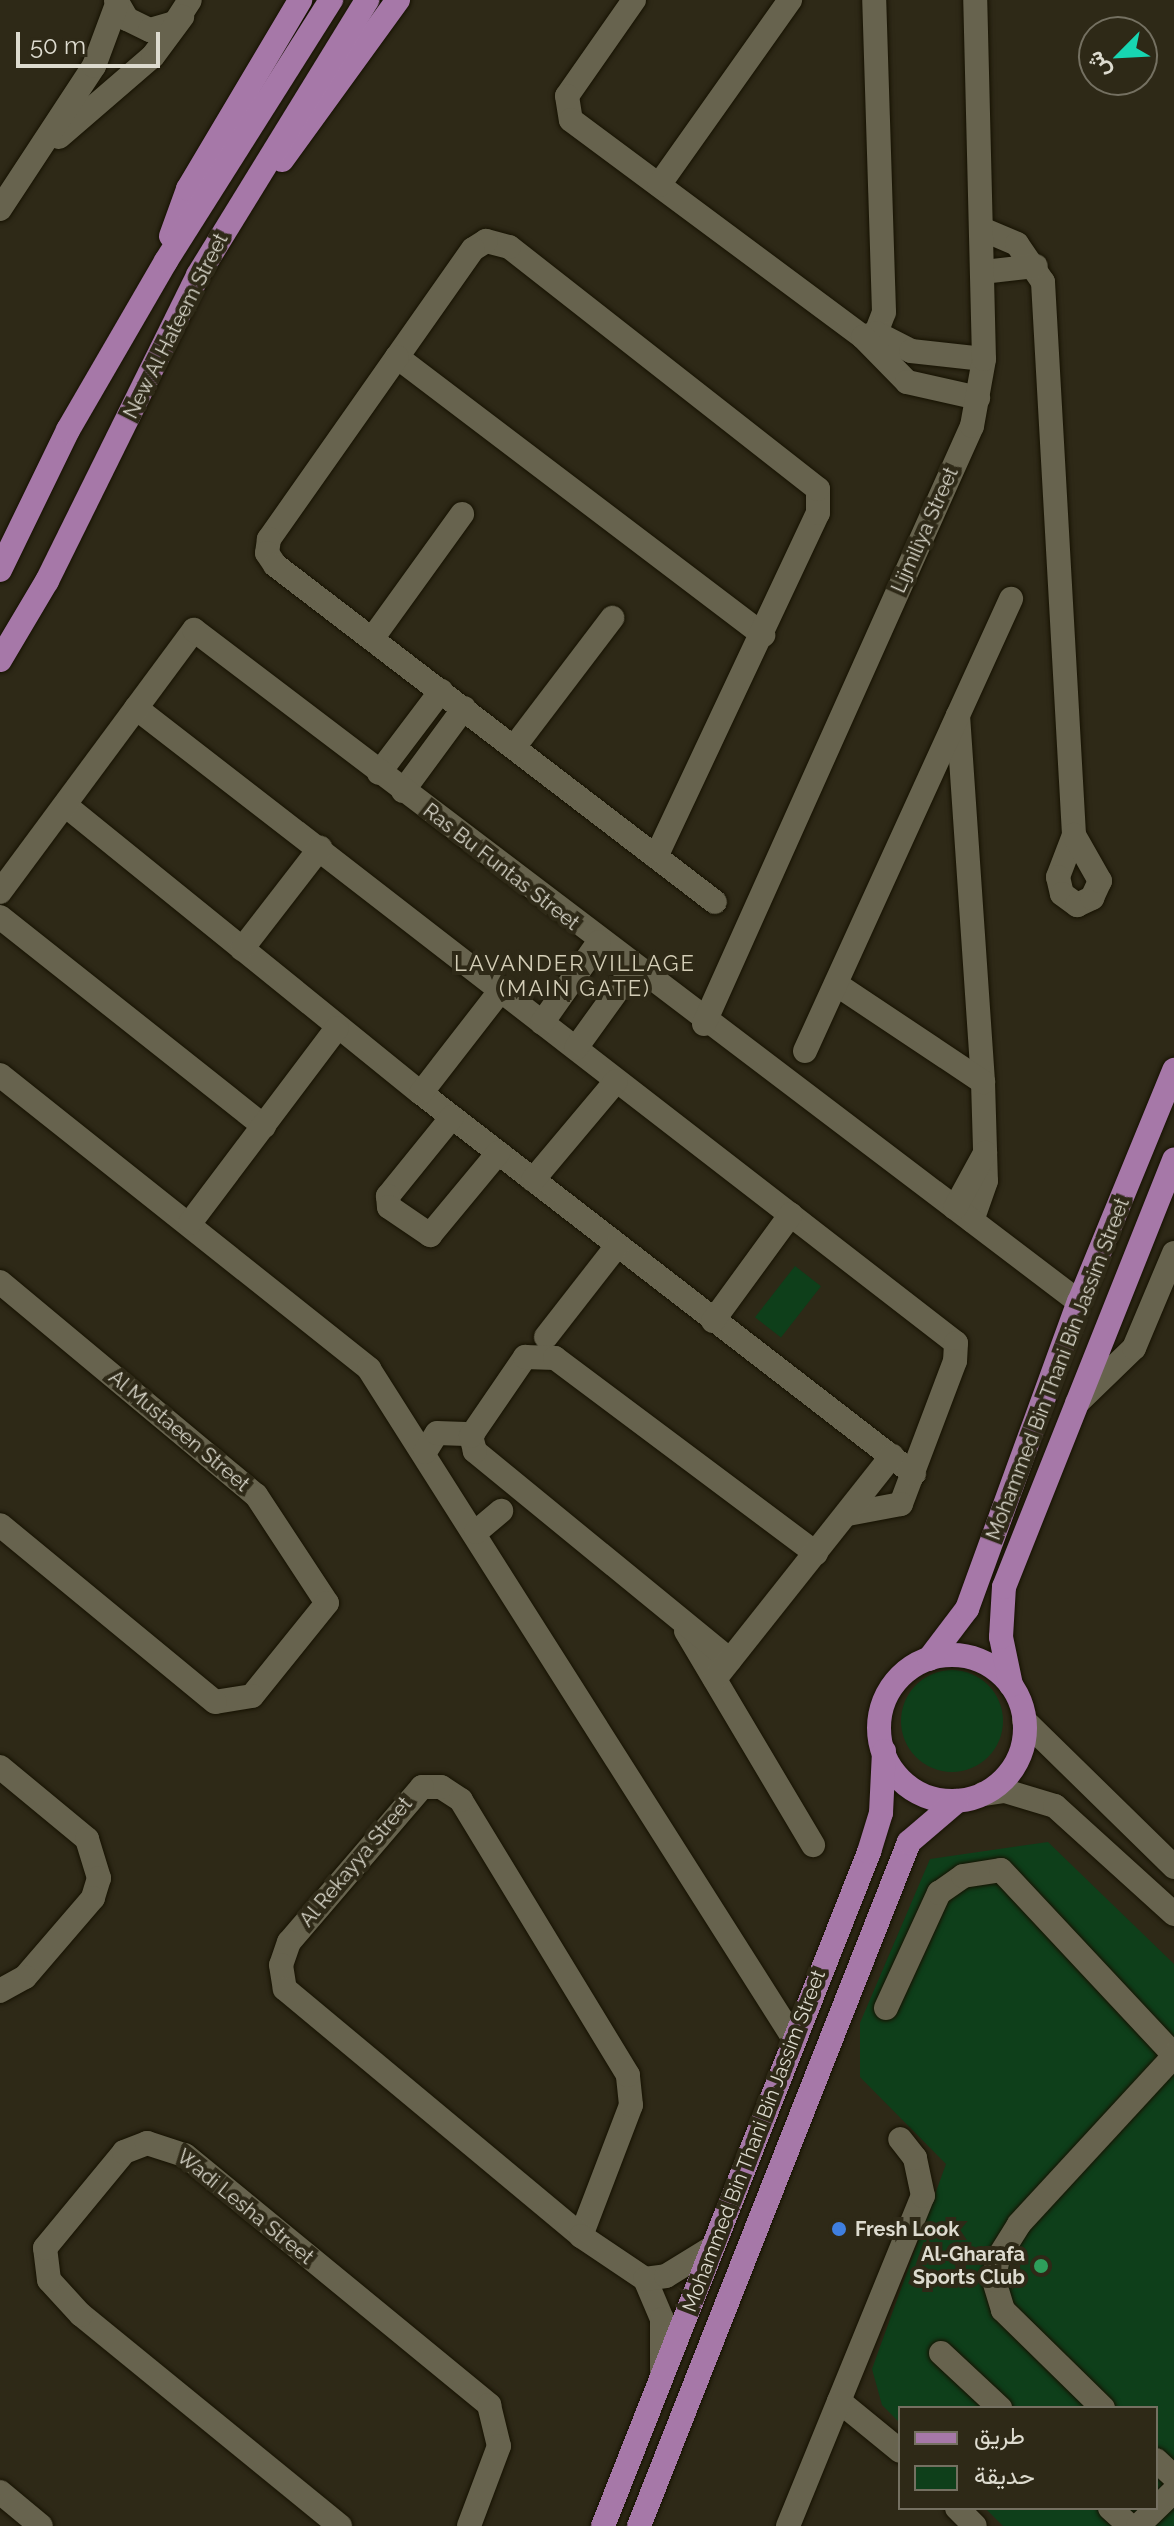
<!DOCTYPE html>
<meta charset="utf-8">
<style>
body{margin:0}
#map{position:relative;width:1174px;height:2526px;overflow:hidden;background:#2e2917;font-family:Raleway,Vazirmatn,sans-serif}
div>[style]{position:absolute}
.green>*{inset:0;background:#0e3f1a;transform-origin:0 0}
.round{border-radius:50%}
.roads{filter:drop-shadow(0 0 2px #161202) drop-shadow(0 0 2px #161202)}
.minor>*{height:24px;margin:-12px;padding:0 12px;transform-origin:12px;border-radius:12px;background:#67634e}
.major>*{height:24px;margin:-12px;padding:0 12px;transform-origin:12px;border-radius:12px;background:#a678a8}
.major>.ring{margin:-12px;padding:0;box-sizing:content-box;background:none;border:24px solid #a678a8;border-radius:50%}
.dots>*{width:22px;height:22px;translate:-50% -50%;box-sizing:border-box;border:4px solid #2e2917;border-radius:50%}
span{translate:-50% -50%;white-space:nowrap;text-align:center;line-height:1.15;-webkit-text-stroke:8px #2e2917;paint-order:stroke}
.street-label{font-size:20px;color:#dddbcf}
.poi-label{font-size:20px;color:#dddbcf;font-weight:700}
.left{translate:0 -50%;text-align:left}
.right{translate:-100% -50%;text-align:right}
.neighbourhood-label{font-size:22px;color:#d3cdb6;letter-spacing:2px}
.legend{position:absolute;left:898px;top:2406px;width:260px;height:104px;box-sizing:border-box;background:#2e2917;border:2px solid #747061;margin:0;padding:10px 14px;list-style:none;font-size:24px;color:#dddbcf}
.legend li{display:flex;align-items:center;gap:16px;height:40px}
.legend b{width:40px;border:2px solid #747061}
.north{position:absolute;left:1078px;top:16px;width:80px;height:80px;box-sizing:border-box;background:#2e2917;border:2px solid #747061;border-radius:50%;rotate:246deg;font-size:22px;font-weight:700;line-height:32px;text-align:center;color:#dddbcf}
.north::after{content:'';display:block;margin:auto;width:28px;height:36px;background:#17d5b2;clip-path:polygon(50% 0,100% 100%,50% 72%,0 100%)}
.scale{position:absolute;left:16px;top:32px;width:144px;height:36px;box-sizing:border-box;border:4px solid #dddbcf;border-top:0;padding-left:10px;font-size:24px;line-height:28px;white-space:nowrap;color:#dddbcf;-webkit-text-stroke:6px #2e2917;paint-order:stroke}
</style>
<div id="map">
<div class="green">
<div style="left:795px;top:1266px;width:33px;height:65px;rotate:38deg"></div>
<div class="round" style="left:901px;top:1670px;width:102px;height:102px"></div>
<div style="clip-path:polygon(1048px 1842px,1174px 1964px,1174px 2526px,1003px 2526px,985px 2508px,1156px 2508px,1156px 2408px,900px 2408px,900px 2423px,882px 2405px,872px 2369px,946px 2164px,860px 2077px,860px 2023px,930px 1859px)"></div>
</div>
<div class="roads">
<div class="minor">
<div style="left:116px;top:0;width:22px;rotate:60deg"></div>
<div style="left:127px;top:19px;width:25px;rotate:26deg"></div>
<div style="left:150px;top:30px;width:26px;rotate:-16deg"></div>
<div style="left:175px;top:23px;width:27px;rotate:-57deg"></div>
<div style="left:634px;top:0;width:117px;rotate:124.9deg"></div>
<div style="left:567px;top:96px;width:24px;rotate:81deg"></div>
<div style="left:571px;top:120px;width:364px;rotate:36.6deg"></div>
<div style="left:863px;top:337px;width:14px;rotate:-17deg"></div>
<div style="left:876px;top:333px;width:22px;rotate:-69deg"></div>
<div style="left:884px;top:312px;width:312px;rotate:-91.8deg"></div>
<div style="left:59px;top:137px;width:124px;rotate:-40.8deg"></div>
<div style="left:153px;top:56px;width:49px;rotate:-53.4deg"></div>
<div style="left:659px;top:185px;width:227px;rotate:-54.7deg"></div>
<div style="left:0;top:209px;width:171px;rotate:-56.7deg"></div>
<div style="left:94px;top:66px;width:66px;rotate:-69.6deg"></div>
<div style="left:982px;top:229px;width:38px;rotate:23deg"></div>
<div style="left:1017px;top:244px;width:46px;rotate:55.6deg"></div>
<div style="left:1043px;top:282px;width:554px;rotate:86.79deg"></div>
<div style="left:1074px;top:835px;width:45px;rotate:110.9deg"></div>
<div style="left:1058px;top:877px;width:17px;rotate:77deg"></div>
<div style="left:1062px;top:894px;width:19px;rotate:36deg"></div>
<div style="left:1077px;top:905px;width:17px;rotate:-25deg"></div>
<div style="left:1092px;top:898px;width:19px;rotate:-65deg"></div>
<div style="left:1100px;top:881px;width:53px;rotate:-119.5deg"></div>
<div style="left:983px;top:272px;width:53px;rotate:-6.5deg"></div>
<div style="left:876px;top:333px;width:39px;rotate:27deg"></div>
<div style="left:911px;top:351px;width:73px;rotate:6.3deg"></div>
<div style="left:863px;top:337px;width:63px;rotate:45.6deg"></div>
<div style="left:907px;top:382px;width:73px;rotate:12.7deg"></div>
<div style="left:397px;top:357px;width:460px;rotate:37.2deg"></div>
<div style="left:372px;top:639px;width:154px;rotate:-54.2deg"></div>
<div style="left:136px;top:708px;width:1037px;rotate:37.75deg"></div>
<div style="left:956px;top:1343px;width:18px;rotate:93deg"></div>
<div style="left:955px;top:1361px;width:153px;rotate:110.7deg"></div>
<div style="left:901px;top:1504px;width:54px;rotate:169.3deg"></div>
<div style="left:958px;top:715px;width:368px;rotate:86.1deg"></div>
<div style="left:983px;top:1082px;width:99px;rotate:88.3deg"></div>
<div style="left:986px;top:1181px;width:42px;rotate:109.3deg"></div>
<div style="left:515px;top:746px;width:161px;rotate:-52.8deg"></div>
<div style="left:379px;top:773px;width:103px;rotate:-52.9deg"></div>
<div style="left:403px;top:791px;width:103px;rotate:-53.7deg"></div>
<div style="left:65px;top:805px;width:458px;rotate:39deg"></div>
<div style="left:421px;top:1093px;width:623px;rotate:37.7deg"></div>
<div style="left:656px;top:857px;width:380px;rotate:-64.8deg"></div>
<div style="left:818px;top:513px;width:24px;rotate:-90deg"></div>
<div style="left:818px;top:489px;width:392px;rotate:-141.9deg"></div>
<div style="left:509px;top:247px;width:24px;rotate:-165deg"></div>
<div style="left:486px;top:241px;width:15px;rotate:148deg"></div>
<div style="left:473px;top:249px;width:132px;rotate:125.1deg"></div>
<div style="left:397px;top:357px;width:223px;rotate:125.1deg"></div>
<div style="left:269px;top:539px;width:14px;rotate:98deg"></div>
<div style="left:267px;top:553px;width:14px;rotate:56deg"></div>
<div style="left:275px;top:565px;width:554px;rotate:37.45deg"></div>
<div style="left:0;top:892px;width:326px;rotate:-53.5deg"></div>
<div style="left:194px;top:630px;width:1111px;rotate:37.21deg"></div>
<div style="left:0;top:917px;width:337px;rotate:38.4deg"></div>
<div style="left:242px;top:949px;width:128px;rotate:-52.3deg"></div>
<div style="left:836px;top:984px;width:177px;rotate:33.7deg"></div>
<div style="left:542px;top:1023px;width:99px;rotate:-54.9deg"></div>
<div style="left:704px;top:1024px;width:655px;rotate:-65.86deg"></div>
<div style="left:972px;top:426px;width:68px;rotate:-79.8deg"></div>
<div style="left:984px;top:359px;width:359px;rotate:-91.4deg"></div>
<div style="left:576px;top:1048px;width:97px;rotate:-54.2deg"></div>
<div style="left:805px;top:1051px;width:497px;rotate:-65.5deg"></div>
<div style="left:0;top:1075px;width:472px;rotate:38.5deg"></div>
<div style="left:369px;top:1369px;width:793px;rotate:57.61deg"></div>
<div style="left:421px;top:1093px;width:130px;rotate:-52.2deg"></div>
<div style="left:452px;top:1117px;width:102px;rotate:129deg"></div>
<div style="left:388px;top:1196px;width:11px;rotate:85deg"></div>
<div style="left:389px;top:1207px;width:50px;rotate:34.3deg"></div>
<div style="left:430px;top:1235px;width:107px;rotate:-50.3deg"></div>
<div style="left:533px;top:1180px;width:129px;rotate:-50deg"></div>
<div style="left:955px;top:1208px;width:63px;rotate:-61.4deg"></div>
<div style="left:190px;top:1223px;width:244px;rotate:-53deg"></div>
<div style="left:0;top:1282px;width:333px;rotate:39.8deg"></div>
<div style="left:256px;top:1495px;width:129px;rotate:56.7deg"></div>
<div style="left:327px;top:1603px;width:119px;rotate:128.9deg"></div>
<div style="left:252px;top:1696px;width:37px;rotate:171deg"></div>
<div style="left:215px;top:1702px;width:278px;rotate:-140.5deg"></div>
<div style="left:713px;top:1321px;width:132px;rotate:-53.9deg"></div>
<div style="left:546px;top:1337px;width:114px;rotate:-52.1deg"></div>
<div style="left:1077px;top:1403px;width:79px;rotate:-44deg"></div>
<div style="left:1134px;top:1348px;width:103px;rotate:-67.2deg"></div>
<div style="left:425px;top:1452px;width:22px;rotate:-58deg"></div>
<div style="left:437px;top:1433px;width:36px;rotate:2deg"></div>
<div style="left:476px;top:1532px;width:33px;rotate:-40deg"></div>
<div style="left:686px;top:1631px;width:249px;rotate:59.3deg"></div>
<div style="left:730px;top:1660px;width:330px;rotate:-140.7deg"></div>
<div style="left:475px;top:1451px;width:16px;rotate:-105deg"></div>
<div style="left:471px;top:1436px;width:96px;rotate:-55.6deg"></div>
<div style="left:525px;top:1357px;width:30px;rotate:2deg"></div>
<div style="left:555px;top:1358px;width:326px;rotate:36.8deg"></div>
<div style="left:715px;top:1679px;width:285px;rotate:-51.6deg"></div>
<div style="left:1024px;top:1720px;width:210px;rotate:44.4deg"></div>
<div style="left:0;top:1767px;width:113px;rotate:39.6deg"></div>
<div style="left:87px;top:1839px;width:41px;rotate:72.9deg"></div>
<div style="left:99px;top:1878px;width:21px;rotate:107deg"></div>
<div style="left:93px;top:1898px;width:104px;rotate:130.7deg"></div>
<div style="left:25px;top:1977px;width:29px;rotate:151deg"></div>
<div style="left:983px;top:1794px;width:22px;rotate:-8deg"></div>
<div style="left:1005px;top:1791px;width:52px;rotate:16.7deg"></div>
<div style="left:1055px;top:1806px;width:161px;rotate:42.2deg"></div>
<div style="left:886px;top:2008px;width:127px;rotate:-65.3deg"></div>
<div style="left:939px;top:1893px;width:29px;rotate:-35deg"></div>
<div style="left:963px;top:1876px;width:38px;rotate:-9deg"></div>
<div style="left:1001px;top:1870px;width:253px;rotate:46.9deg"></div>
<div style="left:581px;top:2236px;width:140px;rotate:-69.1deg"></div>
<div style="left:631px;top:2105px;width:30px;rotate:-96deg"></div>
<div style="left:628px;top:2075px;width:322px;rotate:-121.3deg"></div>
<div style="left:461px;top:1800px;width:24px;rotate:-147deg"></div>
<div style="left:441px;top:1787px;width:19px;rotate:180deg"></div>
<div style="left:422px;top:1787px;width:204px;rotate:130.6deg"></div>
<div style="left:289px;top:1942px;width:24px;rotate:109deg"></div>
<div style="left:281px;top:1965px;width:24px;rotate:81deg"></div>
<div style="left:285px;top:1989px;width:386px;rotate:39.8deg"></div>
<div style="left:581px;top:2236px;width:77px;rotate:33.9deg"></div>
<div style="left:645px;top:2279px;width:43px;rotate:67deg"></div>
<div style="left:662px;top:2319px;width:52px;rotate:90deg"></div>
<div style="left:645px;top:2279px;width:21px;rotate:-8deg"></div>
<div style="left:666px;top:2276px;width:55px;rotate:-31.7deg"></div>
<div style="left:941px;top:2353px;width:81px;rotate:43deg"></div>
<div style="left:839px;top:2401px;width:79px;rotate:39.3deg"></div>
<div style="left:1103px;top:2408px;width:140px;rotate:-135.6deg"></div>
<div style="left:1003px;top:2310px;width:31px;rotate:-107deg"></div>
<div style="left:994px;top:2280px;width:22px;rotate:-80deg"></div>
<div style="left:998px;top:2258px;width:40px;rotate:-58deg"></div>
<div style="left:1019px;top:2224px;width:229px;rotate:-47.3deg"></div>
<div style="left:1156px;top:2460px;width:25px;rotate:43deg"></div>
<div style="left:0;top:2492px;width:53px;rotate:39.7deg"></div>
<div style="left:957px;top:2508px;width:25px;rotate:45deg"></div>
<div style="left:1110px;top:2508px;width:27px;rotate:42deg"></div>
<div style="left:340px;top:2526px;width:334px;rotate:-140.8deg"></div>
<div style="left:81px;top:2315px;width:47px;rotate:-132.4deg"></div>
<div style="left:49px;top:2280px;width:32px;rotate:-97deg"></div>
<div style="left:45px;top:2248px;width:124px;rotate:-50.5deg"></div>
<div style="left:124px;top:2152px;width:25px;rotate:-21deg"></div>
<div style="left:147px;top:2143px;width:40px;rotate:18deg"></div>
<div style="left:185px;top:2155px;width:394px;rotate:39.4deg"></div>
<div style="left:489px;top:2405px;width:42px;rotate:76.3deg"></div>
<div style="left:499px;top:2446px;width:85px;rotate:110.6deg"></div>
<div style="left:788px;top:2526px;width:357px;rotate:-67.8deg"></div>
<div style="left:923px;top:2196px;width:39px;rotate:-102deg"></div>
<div style="left:915px;top:2158px;width:24px;rotate:-128deg"></div>
<div style="left:1138px;top:2526px;width:50px;rotate:-44.2deg"></div>
</div>
<div class="major">
<div style="left:282px;top:160px;width:198px;rotate:-54.1deg"></div>
<div style="left:171px;top:236px;width:50px;rotate:-70.1deg"></div>
<div style="left:188px;top:189px;width:220px;rotate:-59.3deg"></div>
<div style="left:0;top:570px;width:156px;rotate:-64.1deg"></div>
<div style="left:68px;top:430px;width:195px;rotate:-59.9deg"></div>
<div style="left:166px;top:261px;width:309px;rotate:-57.7deg"></div>
<div style="left:0;top:660px;width:92px;rotate:-59.3deg"></div>
<div style="left:47px;top:581px;width:341px;rotate:-63.7deg"></div>
<div style="left:198px;top:275px;width:323px;rotate:-58.4deg"></div>
<div class="ring" style="left:879px;top:1655px;width:122px;height:122px"></div>
<div style="left:929px;top:1659px;width:63px;rotate:-52.8deg"></div>
<div style="left:967px;top:1609px;width:327px;rotate:-70deg"></div>
<div style="left:1079px;top:1302px;width:251px;rotate:-67.7deg"></div>
<div style="left:1011px;top:1685px;width:49px;rotate:-101.8deg"></div>
<div style="left:1001px;top:1637px;width:50px;rotate:-86.6deg"></div>
<div style="left:1004px;top:1587px;width:460px;rotate:-68.3deg"></div>
<div style="left:603px;top:2526px;width:725px;rotate:-68.46deg"></div>
<div style="left:869px;top:1852px;width:41px;rotate:-72.9deg"></div>
<div style="left:881px;top:1813px;width:62px;rotate:-87.2deg"></div>
<div style="left:639px;top:2526px;width:735px;rotate:-68.46deg"></div>
<div style="left:909px;top:1842px;width:63px;rotate:-40.5deg"></div>
</div>
</div>
<div class="dots">
<div style="left:839px;top:2229px;background:#3f7fe0"></div>
<div style="left:1041px;top:2266px;background:#2e9e5b"></div>
</div>
<div class="street-label">
<span style="left:176px;top:326px;rotate:-63deg">New Al Hateem Street</span>
<span style="left:925px;top:530px;rotate:-66deg">Lijmiliya Street</span>
<span style="left:501px;top:867px;rotate:38deg">Ras Bu Funtas Street</span>
<span style="left:1058px;top:1369px;rotate:-69deg">Mohammed Bin Thani Bin Jassim Street</span>
<span style="left:179px;top:1431px;rotate:40deg">Al Mustaeen Street</span>
<span style="left:356px;top:1862px;rotate:-50deg">Al Rekayya Street</span>
<span style="left:754px;top:2141px;rotate:-69deg">Mohammed Bin Thani Bin Jassim Street</span>
<span style="left:245px;top:2207px;rotate:39deg">Wadi Lesha Street</span>
</div>
<div class="poi-label">
<span class="left" style="left:855px;top:2229px">Fresh Look</span>
<span class="right" style="left:1025px;top:2266px">Al-Gharafa<br>Sports Club</span>
</div>
<div class="neighbourhood-label">
<span style="left:575px;top:976px">LAVANDER VILLAGE<br>(MAIN GATE)</span>
</div>
<ul class="legend">
<li><b style="height:10px;background:#a678a8"></b>طريق</li>
<li><b style="height:22px;background:#0e3f1a"></b>حديقة</li>
</ul>
<div class="north">ش</div>
<div class="scale">50 m</div>
</div>
